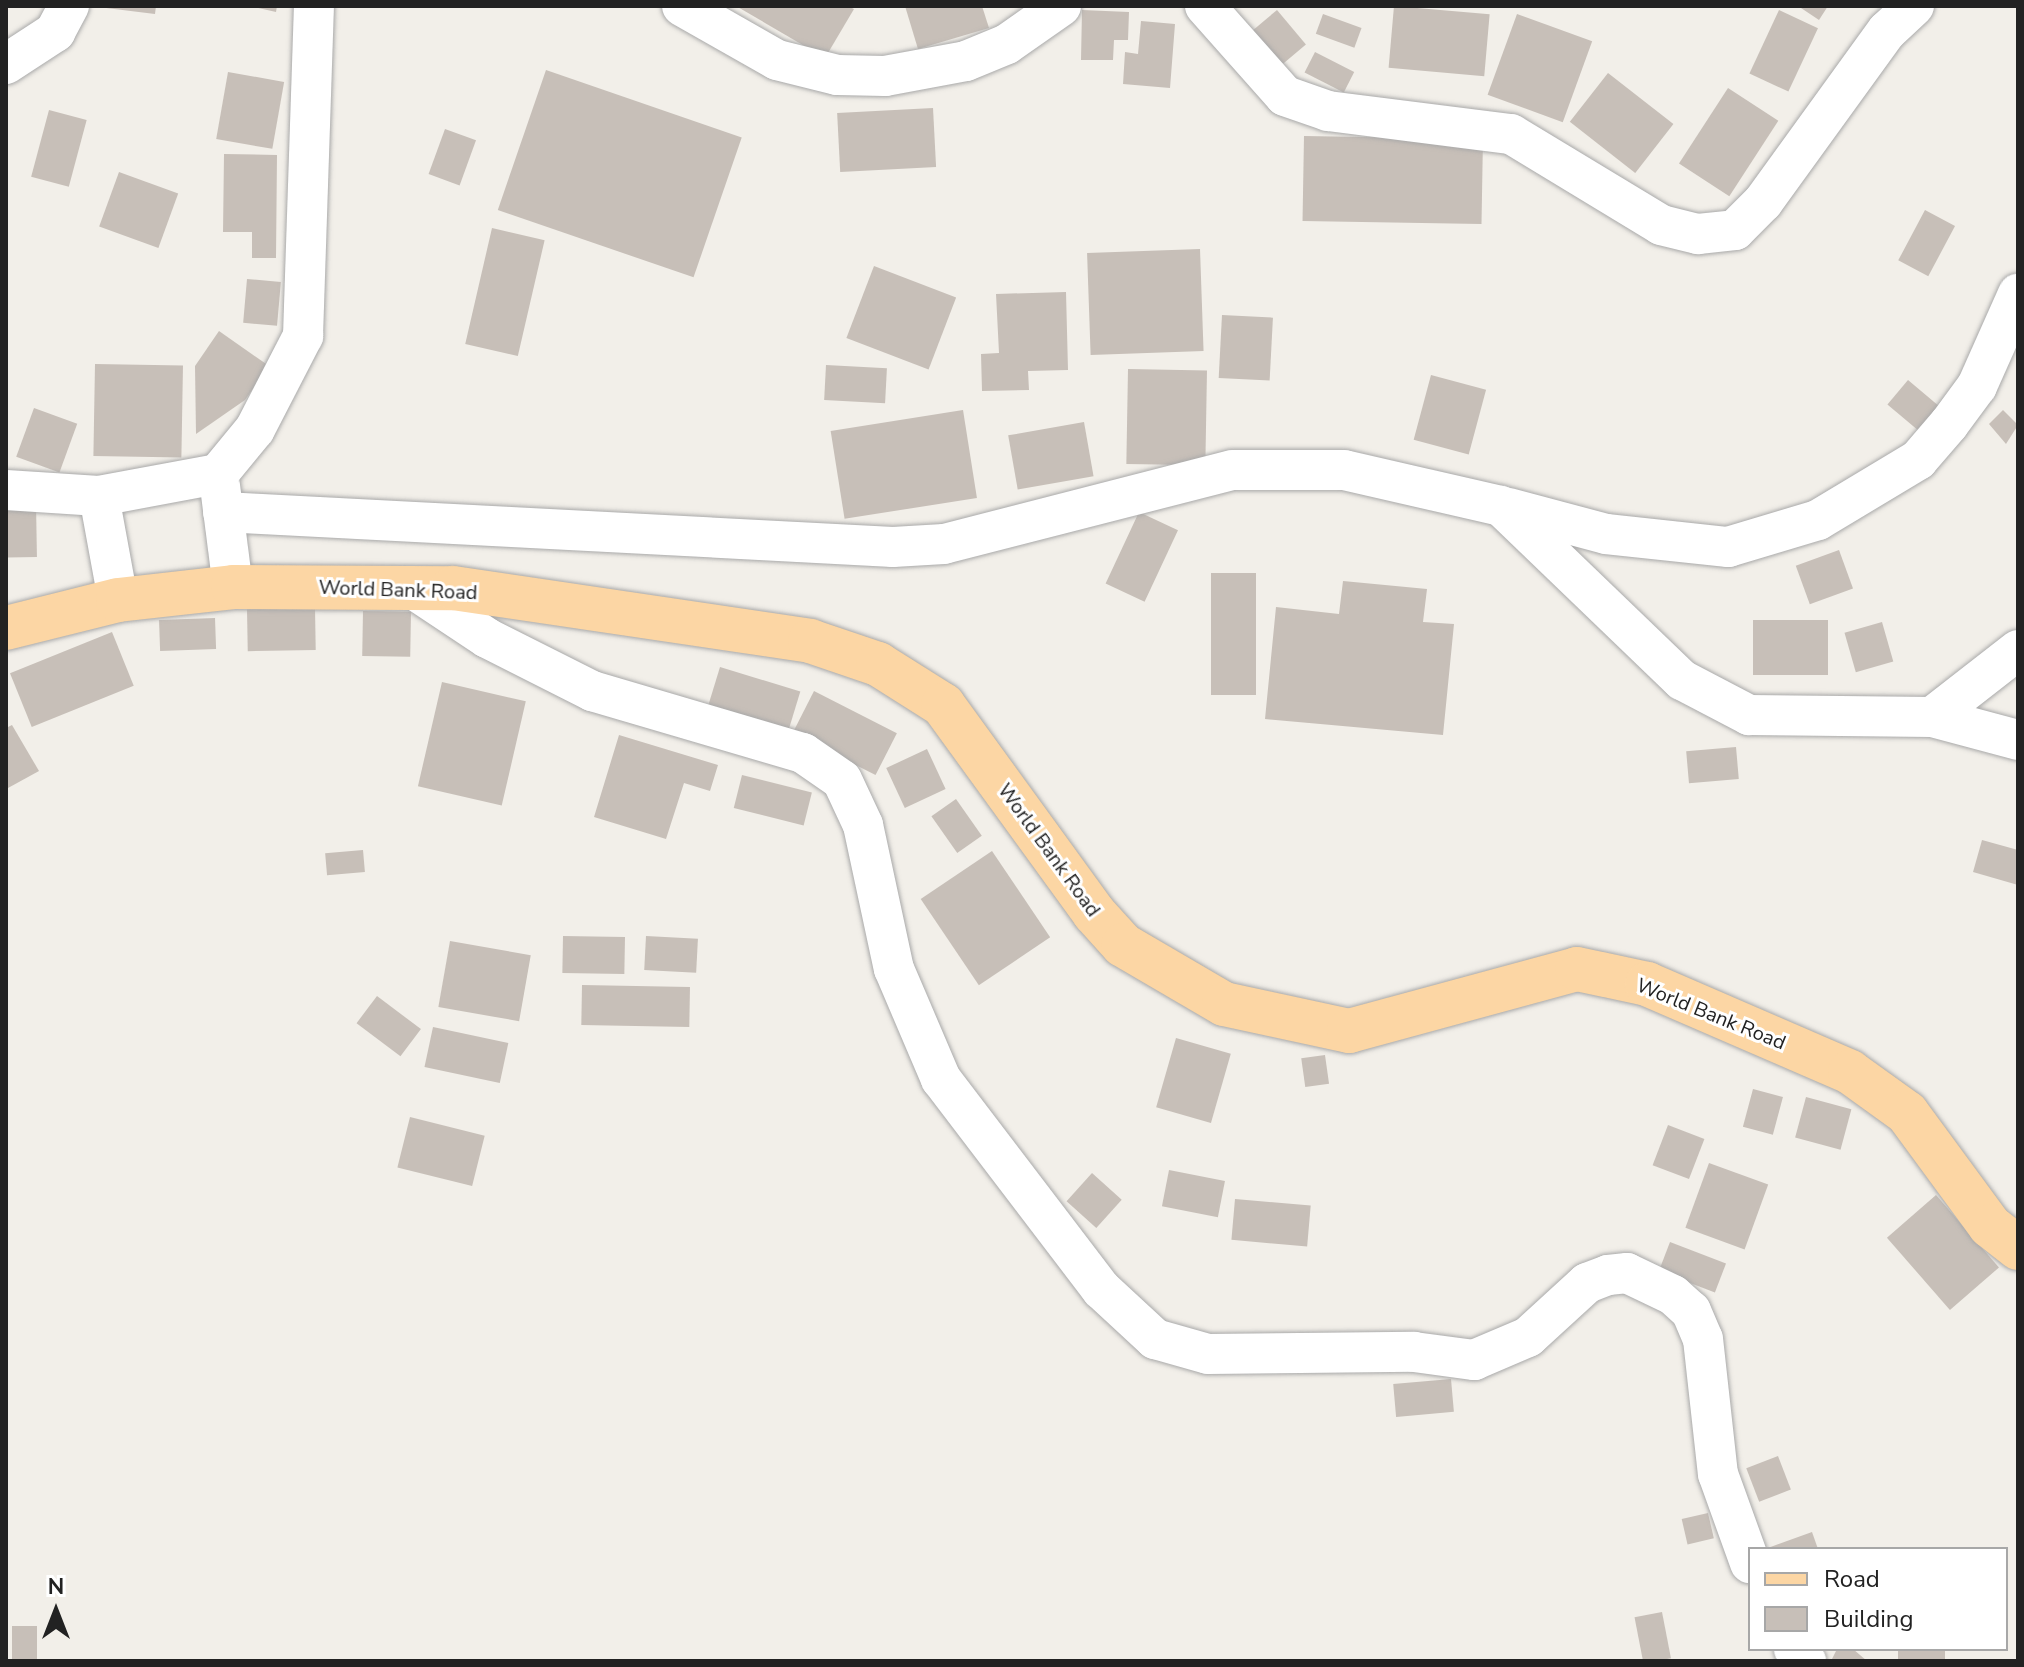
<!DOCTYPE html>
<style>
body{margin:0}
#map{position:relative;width:2024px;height:1667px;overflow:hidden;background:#f2efe9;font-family:"Nunito Sans",sans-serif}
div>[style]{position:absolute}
.building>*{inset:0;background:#c7bfb8;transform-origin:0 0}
.roads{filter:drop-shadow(0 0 2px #a9a9a9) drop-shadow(0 0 2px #a9a9a9)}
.minor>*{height:40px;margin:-20px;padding:0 20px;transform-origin:20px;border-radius:20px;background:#fff}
.primary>*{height:44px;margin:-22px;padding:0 22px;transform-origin:22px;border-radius:22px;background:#fcd6a4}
span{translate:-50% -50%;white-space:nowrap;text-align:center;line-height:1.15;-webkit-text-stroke:6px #fff;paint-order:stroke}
.street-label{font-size:20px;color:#222}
.frame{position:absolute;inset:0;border:8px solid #222;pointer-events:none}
.legend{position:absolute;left:1748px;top:1547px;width:260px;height:104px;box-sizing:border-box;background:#fff;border:2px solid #a7a7a7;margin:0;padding:10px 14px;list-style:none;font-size:24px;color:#222}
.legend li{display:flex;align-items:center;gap:16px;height:40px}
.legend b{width:40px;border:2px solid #a7a7a7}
.north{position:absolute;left:16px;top:1571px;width:80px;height:80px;-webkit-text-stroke:6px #fff;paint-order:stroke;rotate:0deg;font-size:22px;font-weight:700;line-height:32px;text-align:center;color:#222}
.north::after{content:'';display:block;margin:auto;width:28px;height:36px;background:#222;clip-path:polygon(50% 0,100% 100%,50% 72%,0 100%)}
</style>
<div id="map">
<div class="building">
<div style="clip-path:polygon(90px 6px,156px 6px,155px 14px)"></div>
<div style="clip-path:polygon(250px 6px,277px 6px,276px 12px)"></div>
<div style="clip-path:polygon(736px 6px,848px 6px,854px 9px,825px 58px)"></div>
<div style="clip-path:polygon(905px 6px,982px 6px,989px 28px,918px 49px)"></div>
<div style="left:1394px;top:6px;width:96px;height:62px;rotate:5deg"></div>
<div style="clip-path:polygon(1798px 6px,1828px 6px,1819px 20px)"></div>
<div style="clip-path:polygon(1082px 10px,1129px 12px,1128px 40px,1114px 40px,1113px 60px,1081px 60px)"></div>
<div style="left:1277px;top:10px;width:45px;height:33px;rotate:50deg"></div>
<div style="left:1779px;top:10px;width:43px;height:70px;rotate:25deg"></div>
<div style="left:1323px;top:14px;width:41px;height:21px;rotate:20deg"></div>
<div style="left:1517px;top:14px;width:80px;height:86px;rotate:20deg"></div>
<div style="clip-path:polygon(1141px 21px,1175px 24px,1170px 88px,1123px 84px,1125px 52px,1138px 54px)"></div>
<div style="left:1315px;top:52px;width:44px;height:23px;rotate:27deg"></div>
<div style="left:546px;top:70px;width:207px;height:148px;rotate:19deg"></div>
<div style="left:228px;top:72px;width:57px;height:68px;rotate:10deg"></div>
<div style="left:1608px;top:73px;width:83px;height:62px;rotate:38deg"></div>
<div style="left:1728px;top:88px;width:60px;height:90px;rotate:33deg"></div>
<div style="left:933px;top:108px;width:59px;height:96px;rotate:87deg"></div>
<div style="left:49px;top:110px;width:39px;height:69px;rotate:15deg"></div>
<div style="left:445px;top:129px;width:33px;height:48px;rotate:20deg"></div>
<div style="left:1304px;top:136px;width:179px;height:85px;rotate:1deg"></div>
<div style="clip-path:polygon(224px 154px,277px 155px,276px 258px,252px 258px,252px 232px,223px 232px)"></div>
<div style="left:119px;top:172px;width:63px;height:58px;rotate:20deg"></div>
<div style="left:1925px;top:210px;width:34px;height:57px;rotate:28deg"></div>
<div style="left:492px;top:228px;width:54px;height:119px;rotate:13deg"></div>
<div style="left:1200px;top:249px;width:102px;height:113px;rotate:88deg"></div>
<div style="left:874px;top:266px;width:88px;height:77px;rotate:21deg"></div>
<div style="left:247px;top:279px;width:34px;height:44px;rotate:5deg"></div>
<div style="clip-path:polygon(1066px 292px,1068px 370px,1028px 371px,1029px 390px,982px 391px,981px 354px,999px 353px,996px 294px)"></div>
<div style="left:1222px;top:315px;width:51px;height:63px;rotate:3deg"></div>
<div style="clip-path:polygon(219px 331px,269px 366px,245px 400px,196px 434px,195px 366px)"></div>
<div style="left:95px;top:364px;width:88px;height:92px;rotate:1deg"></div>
<div style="left:826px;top:365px;width:61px;height:35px;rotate:3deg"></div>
<div style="left:1128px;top:369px;width:79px;height:95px;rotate:1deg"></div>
<div style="left:1431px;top:375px;width:57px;height:67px;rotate:15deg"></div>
<div style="left:1908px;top:380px;width:45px;height:32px;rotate:40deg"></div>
<div style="left:34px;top:408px;width:46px;height:52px;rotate:20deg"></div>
<div style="left:963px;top:410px;width:89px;height:134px;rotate:81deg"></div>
<div style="clip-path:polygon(2003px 410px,2018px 425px,2006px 444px,1989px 424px)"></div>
<div style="left:1084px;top:422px;width:55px;height:77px;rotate:80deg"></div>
<div style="left:36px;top:503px;width:54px;height:30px;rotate:89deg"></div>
<div style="left:1139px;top:512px;width:43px;height:79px;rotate:25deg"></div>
<div style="left:1839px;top:550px;width:41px;height:46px;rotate:70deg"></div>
<div style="left:1211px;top:573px;width:45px;height:122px"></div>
<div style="clip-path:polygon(1343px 581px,1427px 589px,1423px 622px,1454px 624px,1443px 735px,1265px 719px,1276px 607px,1339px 614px)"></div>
<div style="left:315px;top:608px;width:42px;height:68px;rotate:89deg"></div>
<div style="left:363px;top:611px;width:48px;height:45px;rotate:1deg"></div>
<div style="left:215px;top:618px;width:31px;height:56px;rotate:88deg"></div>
<div style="left:1753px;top:620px;width:75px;height:55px"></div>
<div style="left:1882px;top:622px;width:41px;height:39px;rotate:74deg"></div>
<div style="left:112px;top:632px;width:58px;height:110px;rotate:68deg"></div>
<div style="left:720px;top:667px;width:84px;height:41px;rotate:17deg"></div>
<div style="left:442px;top:682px;width:86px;height:107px;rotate:13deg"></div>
<div style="left:814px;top:691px;width:93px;height:47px;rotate:27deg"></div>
<div style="clip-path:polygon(12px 725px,39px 771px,8px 788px,6px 728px)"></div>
<div style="clip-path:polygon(619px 735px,718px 765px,710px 791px,684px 783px,666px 839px,594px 817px)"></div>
<div style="left:1736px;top:747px;width:32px;height:50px;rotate:85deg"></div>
<div style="left:927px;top:749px;width:44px;height:45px;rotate:65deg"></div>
<div style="left:742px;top:775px;width:72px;height:34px;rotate:14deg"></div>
<div style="left:956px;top:799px;width:45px;height:30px;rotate:55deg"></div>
<div style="clip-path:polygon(1982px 840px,2018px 850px,2018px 885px,1973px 872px)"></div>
<div style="left:363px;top:850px;width:22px;height:38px;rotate:85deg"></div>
<div style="left:992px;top:851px;width:104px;height:86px;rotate:56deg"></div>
<div style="left:563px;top:936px;width:62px;height:37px;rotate:1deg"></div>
<div style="left:646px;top:936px;width:52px;height:34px;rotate:3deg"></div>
<div style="left:450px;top:941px;width:82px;height:67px;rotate:10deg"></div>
<div style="left:582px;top:985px;width:108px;height:40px;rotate:1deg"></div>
<div style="left:377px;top:996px;width:55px;height:34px;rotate:37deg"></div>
<div style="left:433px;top:1027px;width:77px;height:41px;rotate:12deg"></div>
<div style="left:1176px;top:1038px;width:57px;height:72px;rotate:16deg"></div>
<div style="left:1325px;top:1055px;width:29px;height:24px;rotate:82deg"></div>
<div style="left:1753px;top:1089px;width:31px;height:39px;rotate:15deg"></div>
<div style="left:1806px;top:1097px;width:47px;height:42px;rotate:15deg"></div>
<div style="left:410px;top:1117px;width:77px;height:52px;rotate:14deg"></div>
<div style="left:1668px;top:1125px;width:39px;height:43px;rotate:21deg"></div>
<div style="left:1709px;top:1163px;width:63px;height:69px;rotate:20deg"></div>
<div style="left:1169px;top:1170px;width:57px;height:37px;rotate:11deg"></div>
<div style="left:1092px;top:1173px;width:40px;height:38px;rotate:42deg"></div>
<div style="left:1936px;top:1195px;width:96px;height:65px;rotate:49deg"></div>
<div style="left:1235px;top:1199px;width:76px;height:41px;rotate:5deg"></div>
<div style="left:1670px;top:1242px;width:60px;height:31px;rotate:21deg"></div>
<div style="left:1451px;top:1379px;width:33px;height:58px;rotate:85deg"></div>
<div style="left:1778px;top:1456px;width:36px;height:34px;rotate:69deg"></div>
<div style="left:1708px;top:1513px;width:26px;height:27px;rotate:77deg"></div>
<div style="clip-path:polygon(1812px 1532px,1818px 1549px,1765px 1549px)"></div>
<div style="left:1662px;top:1612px;width:47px;height:28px;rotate:79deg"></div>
<div style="left:12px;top:1626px;width:25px;height:35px"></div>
<div style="clip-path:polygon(1837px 1649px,1853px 1649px,1867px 1661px,1831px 1661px)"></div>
<div style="left:1898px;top:1649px;width:47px;height:12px"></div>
</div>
<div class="roads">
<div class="minor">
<div style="left:682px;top:6px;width:109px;rotate:29.6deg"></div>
<div style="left:777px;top:60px;width:62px;rotate:14deg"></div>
<div style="left:837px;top:75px;width:48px;rotate:1.2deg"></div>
<div style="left:885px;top:76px;width:82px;rotate:-10.5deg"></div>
<div style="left:966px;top:61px;width:44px;rotate:-22.5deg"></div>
<div style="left:1007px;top:44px;width:66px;rotate:-35.1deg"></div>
<div style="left:1205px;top:6px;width:120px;rotate:48.4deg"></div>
<div style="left:1285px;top:96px;width:46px;rotate:19.2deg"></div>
<div style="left:1328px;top:111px;width:184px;rotate:7.2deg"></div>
<div style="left:1511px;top:134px;width:175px;rotate:31.2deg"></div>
<div style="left:1661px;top:225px;width:38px;rotate:14deg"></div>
<div style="left:1698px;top:234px;width:37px;rotate:-6deg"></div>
<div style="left:1735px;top:230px;width:40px;rotate:-45deg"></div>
<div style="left:1763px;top:202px;width:211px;rotate:-54.1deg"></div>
<div style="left:1887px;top:31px;width:37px;rotate:-43deg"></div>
<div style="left:6px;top:64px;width:59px;rotate:-33.1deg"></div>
<div style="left:55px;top:32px;width:30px;rotate:-62deg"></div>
<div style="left:220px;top:486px;width:102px;rotate:82.7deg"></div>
<div style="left:6px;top:490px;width:93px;rotate:3.7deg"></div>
<div style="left:99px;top:496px;width:121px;rotate:-10.5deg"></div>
<div style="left:218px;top:474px;width:58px;rotate:-50.6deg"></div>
<div style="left:255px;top:429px;width:105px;rotate:-62.7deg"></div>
<div style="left:303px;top:336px;width:330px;rotate:-88.1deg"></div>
<div style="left:99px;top:496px;width:106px;rotate:79.6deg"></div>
<div style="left:1509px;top:508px;width:100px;rotate:15deg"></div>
<div style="left:1606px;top:534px;width:123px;rotate:6.1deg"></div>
<div style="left:1728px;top:547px;width:94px;rotate:-16.7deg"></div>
<div style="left:1818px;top:520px;width:117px;rotate:-31deg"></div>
<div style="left:1918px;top:460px;width:48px;rotate:-49.3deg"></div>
<div style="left:1949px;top:424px;width:47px;rotate:-53.6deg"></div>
<div style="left:1977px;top:386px;width:101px;rotate:-66deg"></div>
<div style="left:223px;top:512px;width:671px;rotate:2.99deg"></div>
<div style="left:893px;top:547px;width:51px;rotate:-3.4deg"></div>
<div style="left:944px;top:544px;width:298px;rotate:-14.4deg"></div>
<div style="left:1233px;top:470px;width:111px"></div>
<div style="left:1344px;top:470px;width:161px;rotate:12.9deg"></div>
<div style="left:1501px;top:506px;width:251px;rotate:43.9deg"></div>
<div style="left:1682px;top:680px;width:76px;rotate:27.6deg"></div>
<div style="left:1749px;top:715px;width:183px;rotate:0.6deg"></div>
<div style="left:1932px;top:717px;width:89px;rotate:15deg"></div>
<div style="left:412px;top:588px;width:90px;rotate:33.7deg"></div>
<div style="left:487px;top:638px;width:118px;rotate:26.8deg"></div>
<div style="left:592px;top:691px;width:220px;rotate:16.4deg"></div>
<div style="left:803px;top:753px;width:47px;rotate:34.7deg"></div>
<div style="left:842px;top:780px;width:50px;rotate:65deg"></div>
<div style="left:863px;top:825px;width:147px;rotate:77.9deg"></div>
<div style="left:894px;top:969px;width:120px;rotate:66.9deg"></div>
<div style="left:941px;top:1079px;width:264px;rotate:52.7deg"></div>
<div style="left:1101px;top:1289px;width:74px;rotate:42.8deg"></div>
<div style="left:1155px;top:1339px;width:55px;rotate:15.8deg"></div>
<div style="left:1208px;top:1354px;width:206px;rotate:-0.6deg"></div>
<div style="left:1414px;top:1352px;width:61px;rotate:7.6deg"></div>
<div style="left:1474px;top:1360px;width:59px;rotate:-23.1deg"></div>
<div style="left:1528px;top:1337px;width:80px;rotate:-42.5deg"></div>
<div style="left:1587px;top:1283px;width:22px;rotate:-21deg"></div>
<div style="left:1608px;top:1275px;width:19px;rotate:-6deg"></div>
<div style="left:1627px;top:1273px;width:51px;rotate:25.6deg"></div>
<div style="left:1673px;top:1295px;width:24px;rotate:42deg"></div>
<div style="left:1691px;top:1311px;width:30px;rotate:67deg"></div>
<div style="left:1703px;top:1339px;width:136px;rotate:83.7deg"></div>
<div style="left:1718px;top:1474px;width:95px;rotate:70.2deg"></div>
<div style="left:1932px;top:717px;width:109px;rotate:-37.9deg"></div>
<div style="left:1794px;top:1649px;width:17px;rotate:45deg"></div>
</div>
<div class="primary">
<div style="left:6px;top:628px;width:115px;rotate:-14deg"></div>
<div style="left:118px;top:600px;width:116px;rotate:-6.4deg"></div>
<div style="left:233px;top:587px;width:220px;rotate:0.3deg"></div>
<div style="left:453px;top:588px;width:361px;rotate:8.4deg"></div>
<div style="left:810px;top:641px;width:72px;rotate:18.7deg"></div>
<div style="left:878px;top:664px;width:77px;rotate:32.2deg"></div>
<div style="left:943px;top:705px;width:257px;rotate:54deg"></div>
<div style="left:1094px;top:913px;width:43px;rotate:47.8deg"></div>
<div style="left:1123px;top:945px;width:117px;rotate:30.3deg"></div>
<div style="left:1224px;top:1004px;width:128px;rotate:12.2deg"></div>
<div style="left:1349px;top:1031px;width:236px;rotate:-15.2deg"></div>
<div style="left:1577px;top:969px;width:72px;rotate:12.1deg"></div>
<div style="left:1647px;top:984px;width:221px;rotate:23.4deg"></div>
<div style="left:1850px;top:1072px;width:70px;rotate:35.7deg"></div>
<div style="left:1907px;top:1113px;width:140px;rotate:53.7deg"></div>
<div style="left:1990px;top:1226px;width:36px;rotate:38deg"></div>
</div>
</div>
<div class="street-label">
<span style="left:398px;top:590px;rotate:2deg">World Bank Road</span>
<span style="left:1049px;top:850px;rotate:54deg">World Bank Road</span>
<span style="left:1711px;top:1014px;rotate:22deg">World Bank Road</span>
</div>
<div class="frame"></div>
<ul class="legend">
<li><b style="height:10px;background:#fcd6a4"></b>Road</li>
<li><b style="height:22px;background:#c7bfb8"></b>Building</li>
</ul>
<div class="north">N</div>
</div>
